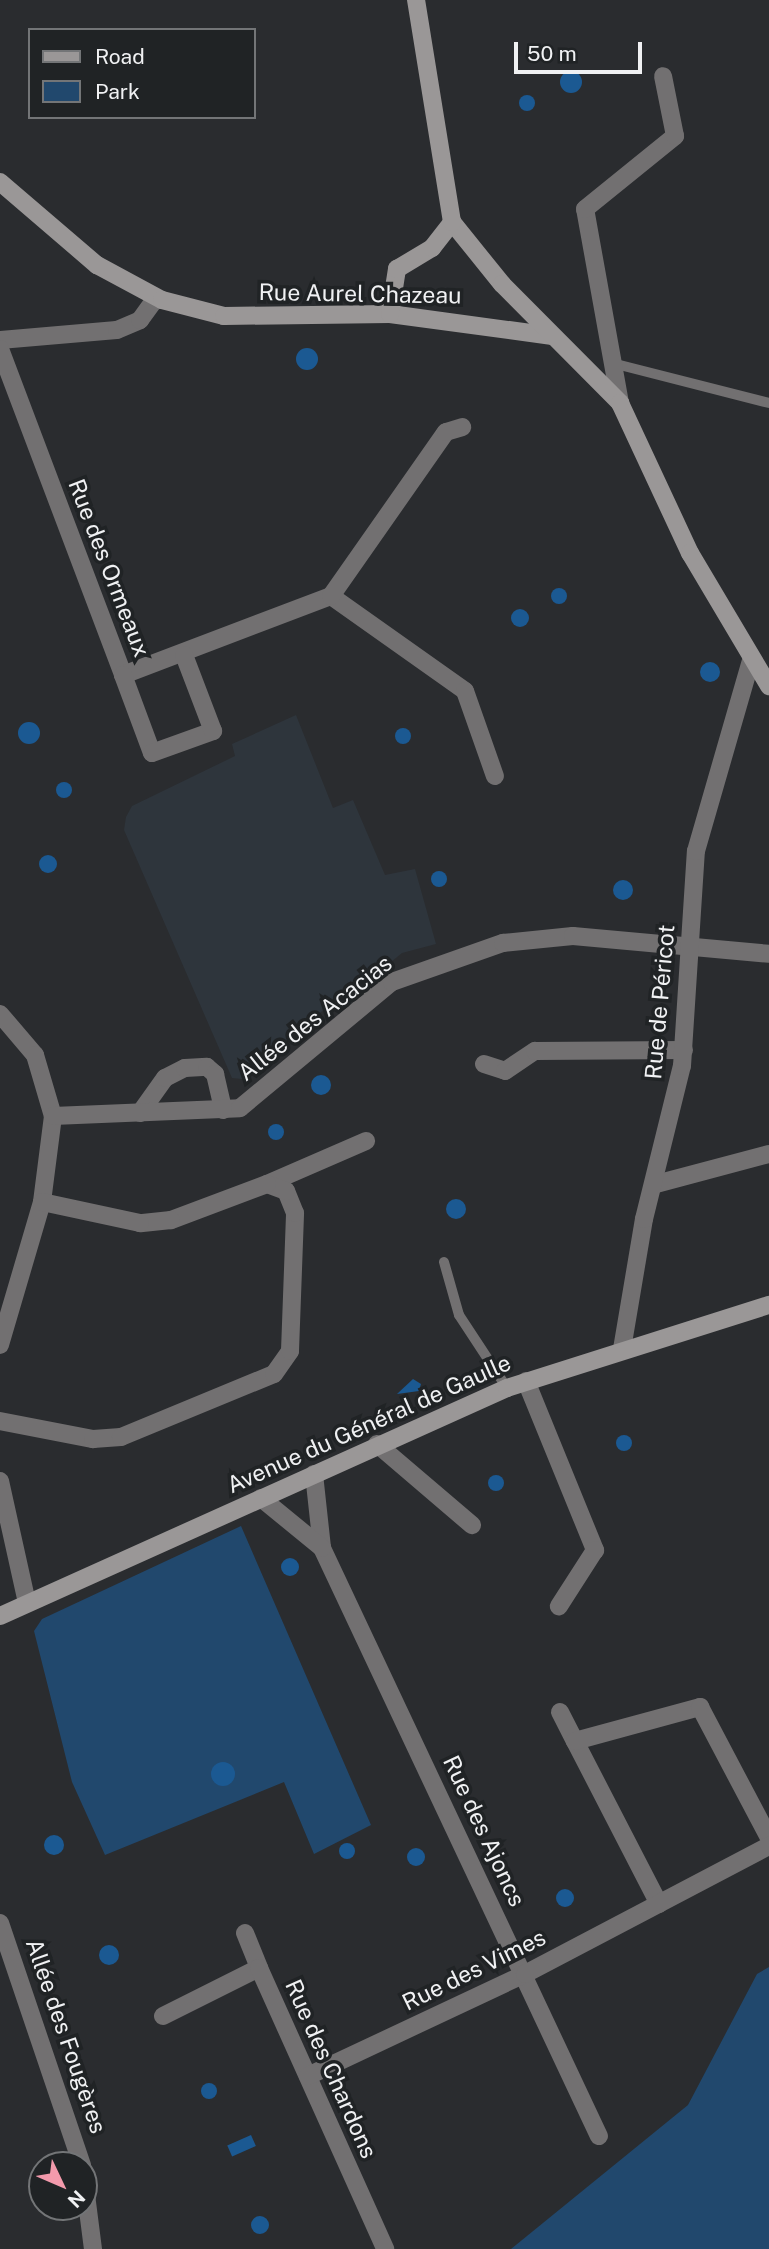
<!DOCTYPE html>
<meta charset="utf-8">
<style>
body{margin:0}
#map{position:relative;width:769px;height:2249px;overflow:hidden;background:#2a2c2f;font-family:"Public Sans",sans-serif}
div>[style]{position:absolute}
.built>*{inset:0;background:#2e353c}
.green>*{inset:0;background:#21486d}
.water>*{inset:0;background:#1b5992;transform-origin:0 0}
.round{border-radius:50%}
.lane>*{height:10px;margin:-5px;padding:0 5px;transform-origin:5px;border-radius:5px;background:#727071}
.street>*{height:18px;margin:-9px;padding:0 9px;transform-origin:9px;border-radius:9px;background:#727071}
.secondary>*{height:18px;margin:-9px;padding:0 9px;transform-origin:9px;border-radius:9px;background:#9a9797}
span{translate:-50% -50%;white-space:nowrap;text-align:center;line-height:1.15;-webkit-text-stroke:7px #202325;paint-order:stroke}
.street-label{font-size:23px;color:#f0f1f3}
.legend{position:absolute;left:28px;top:28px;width:228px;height:91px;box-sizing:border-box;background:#202325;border:2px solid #737577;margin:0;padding:9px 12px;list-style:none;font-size:21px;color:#f0f1f3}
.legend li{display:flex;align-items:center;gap:14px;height:35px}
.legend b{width:35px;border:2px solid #737577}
.north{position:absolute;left:28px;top:2151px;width:70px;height:70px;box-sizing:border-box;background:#202325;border:2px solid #737577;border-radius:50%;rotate:134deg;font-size:19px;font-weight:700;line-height:28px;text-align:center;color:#f0f1f3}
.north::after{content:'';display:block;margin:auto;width:24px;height:32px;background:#f39aac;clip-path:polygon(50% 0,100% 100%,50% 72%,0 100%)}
.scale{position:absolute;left:514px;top:42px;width:128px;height:32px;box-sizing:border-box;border:4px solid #f0f1f3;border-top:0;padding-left:9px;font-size:21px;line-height:24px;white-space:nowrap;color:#f0f1f3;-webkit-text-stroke:5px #202325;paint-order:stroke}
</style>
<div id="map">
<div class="built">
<div style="clip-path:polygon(296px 715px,333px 808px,353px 800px,385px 875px,415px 869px,436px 944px,402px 953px,336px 1007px,332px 1003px,251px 1069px,251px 1080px,232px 1078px,124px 830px,126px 817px,132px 806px,235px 756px,232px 744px)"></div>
</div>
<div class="green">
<div style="clip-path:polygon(241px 1526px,371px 1825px,314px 1854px,284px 1782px,105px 1855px,72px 1782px,34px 1631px,42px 1619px)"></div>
<div style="clip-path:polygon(769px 1967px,769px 2249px,511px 2249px,688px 2105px,757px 1974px)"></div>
</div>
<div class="water">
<div class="round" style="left:560px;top:71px;width:22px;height:22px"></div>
<div class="round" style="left:519px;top:95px;width:16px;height:16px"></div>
<div class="round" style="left:296px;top:348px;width:22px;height:22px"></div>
<div class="round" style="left:551px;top:588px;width:16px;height:16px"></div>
<div class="round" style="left:511px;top:609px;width:18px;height:18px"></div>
<div class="round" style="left:700px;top:662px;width:20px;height:20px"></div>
<div class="round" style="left:18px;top:722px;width:22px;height:22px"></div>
<div class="round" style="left:395px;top:728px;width:16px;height:16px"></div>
<div class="round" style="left:56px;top:782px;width:16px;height:16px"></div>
<div class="round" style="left:39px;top:855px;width:18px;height:18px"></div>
<div class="round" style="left:431px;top:871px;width:16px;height:16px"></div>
<div class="round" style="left:613px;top:880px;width:20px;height:20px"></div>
<div class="round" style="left:311px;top:1075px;width:20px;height:20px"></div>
<div class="round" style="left:268px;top:1124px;width:16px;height:16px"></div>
<div class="round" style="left:446px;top:1199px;width:20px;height:20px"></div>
<div style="clip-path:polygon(413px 1379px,421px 1384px,419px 1391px,397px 1394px)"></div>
<div class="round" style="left:616px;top:1435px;width:16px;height:16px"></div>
<div class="round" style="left:488px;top:1475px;width:16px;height:16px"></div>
<div class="round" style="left:281px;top:1558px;width:18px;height:18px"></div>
<div class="round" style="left:211px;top:1762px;width:24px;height:24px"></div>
<div class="round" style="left:44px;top:1835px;width:20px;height:20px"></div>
<div class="round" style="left:339px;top:1843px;width:16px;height:16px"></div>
<div class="round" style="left:407px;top:1848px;width:18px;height:18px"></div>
<div class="round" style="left:556px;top:1889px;width:18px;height:18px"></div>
<div class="round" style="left:99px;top:1945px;width:20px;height:20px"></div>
<div class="round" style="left:201px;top:2083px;width:16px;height:16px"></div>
<div style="left:251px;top:2135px;width:12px;height:26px;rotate:66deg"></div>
<div class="round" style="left:251px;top:2216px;width:18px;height:18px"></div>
</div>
<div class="lane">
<div style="left:612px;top:363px;width:162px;rotate:14.3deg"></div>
<div style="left:444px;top:1262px;width:55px;rotate:74.2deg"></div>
<div style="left:459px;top:1315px;width:87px;rotate:56.7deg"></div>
</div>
<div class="street">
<div style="left:0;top:340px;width:117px;rotate:-4.9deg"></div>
<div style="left:117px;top:330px;width:25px;rotate:-23deg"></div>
<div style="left:140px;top:320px;width:27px;rotate:-54deg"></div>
<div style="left:0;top:349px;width:348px;rotate:69.3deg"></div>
<div style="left:123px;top:675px;width:222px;rotate:-20.8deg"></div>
<div style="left:331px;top:596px;width:164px;rotate:35.3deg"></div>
<div style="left:465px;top:691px;width:90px;rotate:70.6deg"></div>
<div style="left:620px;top:403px;width:197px;rotate:-100.2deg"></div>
<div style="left:585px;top:209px;width:116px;rotate:-39deg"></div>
<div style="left:675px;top:136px;width:61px;rotate:-101.3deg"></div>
<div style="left:331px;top:596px;width:200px;rotate:-55deg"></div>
<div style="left:446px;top:432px;width:17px;rotate:-17deg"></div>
<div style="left:123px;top:675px;width:83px;rotate:69.6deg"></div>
<div style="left:152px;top:753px;width:65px;rotate:-19.8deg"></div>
<div style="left:213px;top:731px;width:81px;rotate:-110.9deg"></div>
<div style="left:0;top:1014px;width:54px;rotate:49.5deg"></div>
<div style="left:35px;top:1055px;width:64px;rotate:73.6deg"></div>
<div style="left:53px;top:1116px;width:87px;rotate:97.3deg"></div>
<div style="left:42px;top:1202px;width:149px;rotate:106.4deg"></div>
<div style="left:484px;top:1064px;width:22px;rotate:18deg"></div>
<div style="left:505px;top:1071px;width:36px;rotate:-34deg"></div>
<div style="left:535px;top:1051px;width:149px;rotate:-0.4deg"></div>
<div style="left:140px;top:1113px;width:43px;rotate:-54.5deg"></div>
<div style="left:165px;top:1078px;width:22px;rotate:-27deg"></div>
<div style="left:185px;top:1068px;width:22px;rotate:-3deg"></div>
<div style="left:207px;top:1067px;width:11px;rotate:41deg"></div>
<div style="left:215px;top:1074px;width:37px;rotate:77deg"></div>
<div style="left:53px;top:1116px;width:187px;rotate:-2.4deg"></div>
<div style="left:240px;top:1108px;width:197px;rotate:-39.7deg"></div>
<div style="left:392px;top:982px;width:118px;rotate:-19.4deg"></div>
<div style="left:503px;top:943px;width:70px;rotate:-5.7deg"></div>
<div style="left:573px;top:936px;width:197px;rotate:5.2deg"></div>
<div style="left:267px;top:1184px;width:108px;rotate:-23.5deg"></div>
<div style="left:656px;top:1184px;width:117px;rotate:-14.9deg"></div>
<div style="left:622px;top:1349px;width:132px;rotate:-80.4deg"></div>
<div style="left:644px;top:1219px;width:158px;rotate:-76.1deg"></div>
<div style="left:682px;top:1066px;width:215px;rotate:-86.3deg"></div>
<div style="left:696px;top:851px;width:198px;rotate:-73.9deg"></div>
<div style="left:526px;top:1381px;width:183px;rotate:67.8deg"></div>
<div style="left:595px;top:1550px;width:67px;rotate:122.7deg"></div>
<div style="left:0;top:1421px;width:95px;rotate:11deg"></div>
<div style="left:93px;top:1439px;width:28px;rotate:-4deg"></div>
<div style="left:121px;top:1437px;width:165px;rotate:-22.4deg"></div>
<div style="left:274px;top:1374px;width:28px;rotate:-55deg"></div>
<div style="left:290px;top:1351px;width:138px;rotate:-87.9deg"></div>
<div style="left:295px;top:1213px;width:24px;rotate:-112deg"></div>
<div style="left:286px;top:1191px;width:20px;rotate:-160deg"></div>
<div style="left:267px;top:1184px;width:103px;rotate:159.4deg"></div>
<div style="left:171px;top:1220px;width:31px;rotate:174deg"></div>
<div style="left:140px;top:1223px;width:100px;rotate:-167.9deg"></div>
<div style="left:377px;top:1444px;width:125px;rotate:40.5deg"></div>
<div style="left:314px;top:1474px;width:74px;rotate:83.8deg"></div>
<div style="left:322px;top:1548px;width:650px;rotate:64.78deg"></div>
<div style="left:0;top:1481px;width:125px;rotate:77.5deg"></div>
<div style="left:261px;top:1498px;width:79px;rotate:39.3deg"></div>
<div style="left:560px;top:1712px;width:33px;rotate:63deg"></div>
<div style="left:659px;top:1904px;width:183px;rotate:-117.3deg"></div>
<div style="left:575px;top:1741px;width:130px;rotate:-15.2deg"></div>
<div style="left:700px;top:1707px;width:148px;rotate:62.2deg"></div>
<div style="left:0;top:1923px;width:256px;rotate:71.3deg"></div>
<div style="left:245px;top:1933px;width:38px;rotate:68deg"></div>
<div style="left:163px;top:2016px;width:107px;rotate:-26.6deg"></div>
<div style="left:259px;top:1968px;width:308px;rotate:65.8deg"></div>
<div style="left:308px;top:2076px;width:240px;rotate:-25.2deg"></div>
<div style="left:525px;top:1974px;width:276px;rotate:-27.7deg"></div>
<div style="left:84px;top:2179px;width:71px;rotate:82.7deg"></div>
</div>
<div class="secondary">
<div style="left:0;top:182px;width:128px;rotate:40.6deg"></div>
<div style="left:97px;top:265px;width:74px;rotate:28.3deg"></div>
<div style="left:162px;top:300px;width:64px;rotate:14.5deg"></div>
<div style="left:224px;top:316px;width:166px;rotate:-0.7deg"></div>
<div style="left:390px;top:314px;width:164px;rotate:7.7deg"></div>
<div style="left:452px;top:222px;width:80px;rotate:51.1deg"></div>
<div style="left:502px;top:284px;width:168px;rotate:45.2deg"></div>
<div style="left:620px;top:403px;width:166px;rotate:65deg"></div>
<div style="left:690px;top:553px;width:155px;rotate:59.3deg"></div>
<div style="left:390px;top:314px;width:46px;rotate:-81.2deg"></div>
<div style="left:397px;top:269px;width:41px;rotate:-31deg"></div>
<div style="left:432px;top:248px;width:33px;rotate:-52deg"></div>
<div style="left:452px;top:222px;width:225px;rotate:-99.2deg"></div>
<div style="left:0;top:1616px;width:556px;rotate:-24.21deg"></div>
<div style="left:507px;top:1388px;width:275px;rotate:-17.6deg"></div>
</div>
<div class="street-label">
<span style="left:360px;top:294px;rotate:1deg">Rue Aurel Chazeau</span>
<span style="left:109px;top:568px;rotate:69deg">Rue des Ormeaux</span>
<span style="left:660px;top:1002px;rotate:-85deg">Rue de Péricot</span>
<span style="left:315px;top:1018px;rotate:-38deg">Allée des Acacias</span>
<span style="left:369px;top:1424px;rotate:-24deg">Avenue du Général de Gaulle</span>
<span style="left:484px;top:1831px;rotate:65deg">Rue des Ajoncs</span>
<span style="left:474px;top:1970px;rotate:-26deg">Rue des Vimes</span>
<span style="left:66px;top:2036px;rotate:71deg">Allée des Fougères</span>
<span style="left:331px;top:2069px;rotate:66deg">Rue des Chardons</span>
</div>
<ul class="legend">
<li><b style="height:9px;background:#9a9797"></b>Road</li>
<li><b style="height:19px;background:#21486d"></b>Park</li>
</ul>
<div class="north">N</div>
<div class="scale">50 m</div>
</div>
